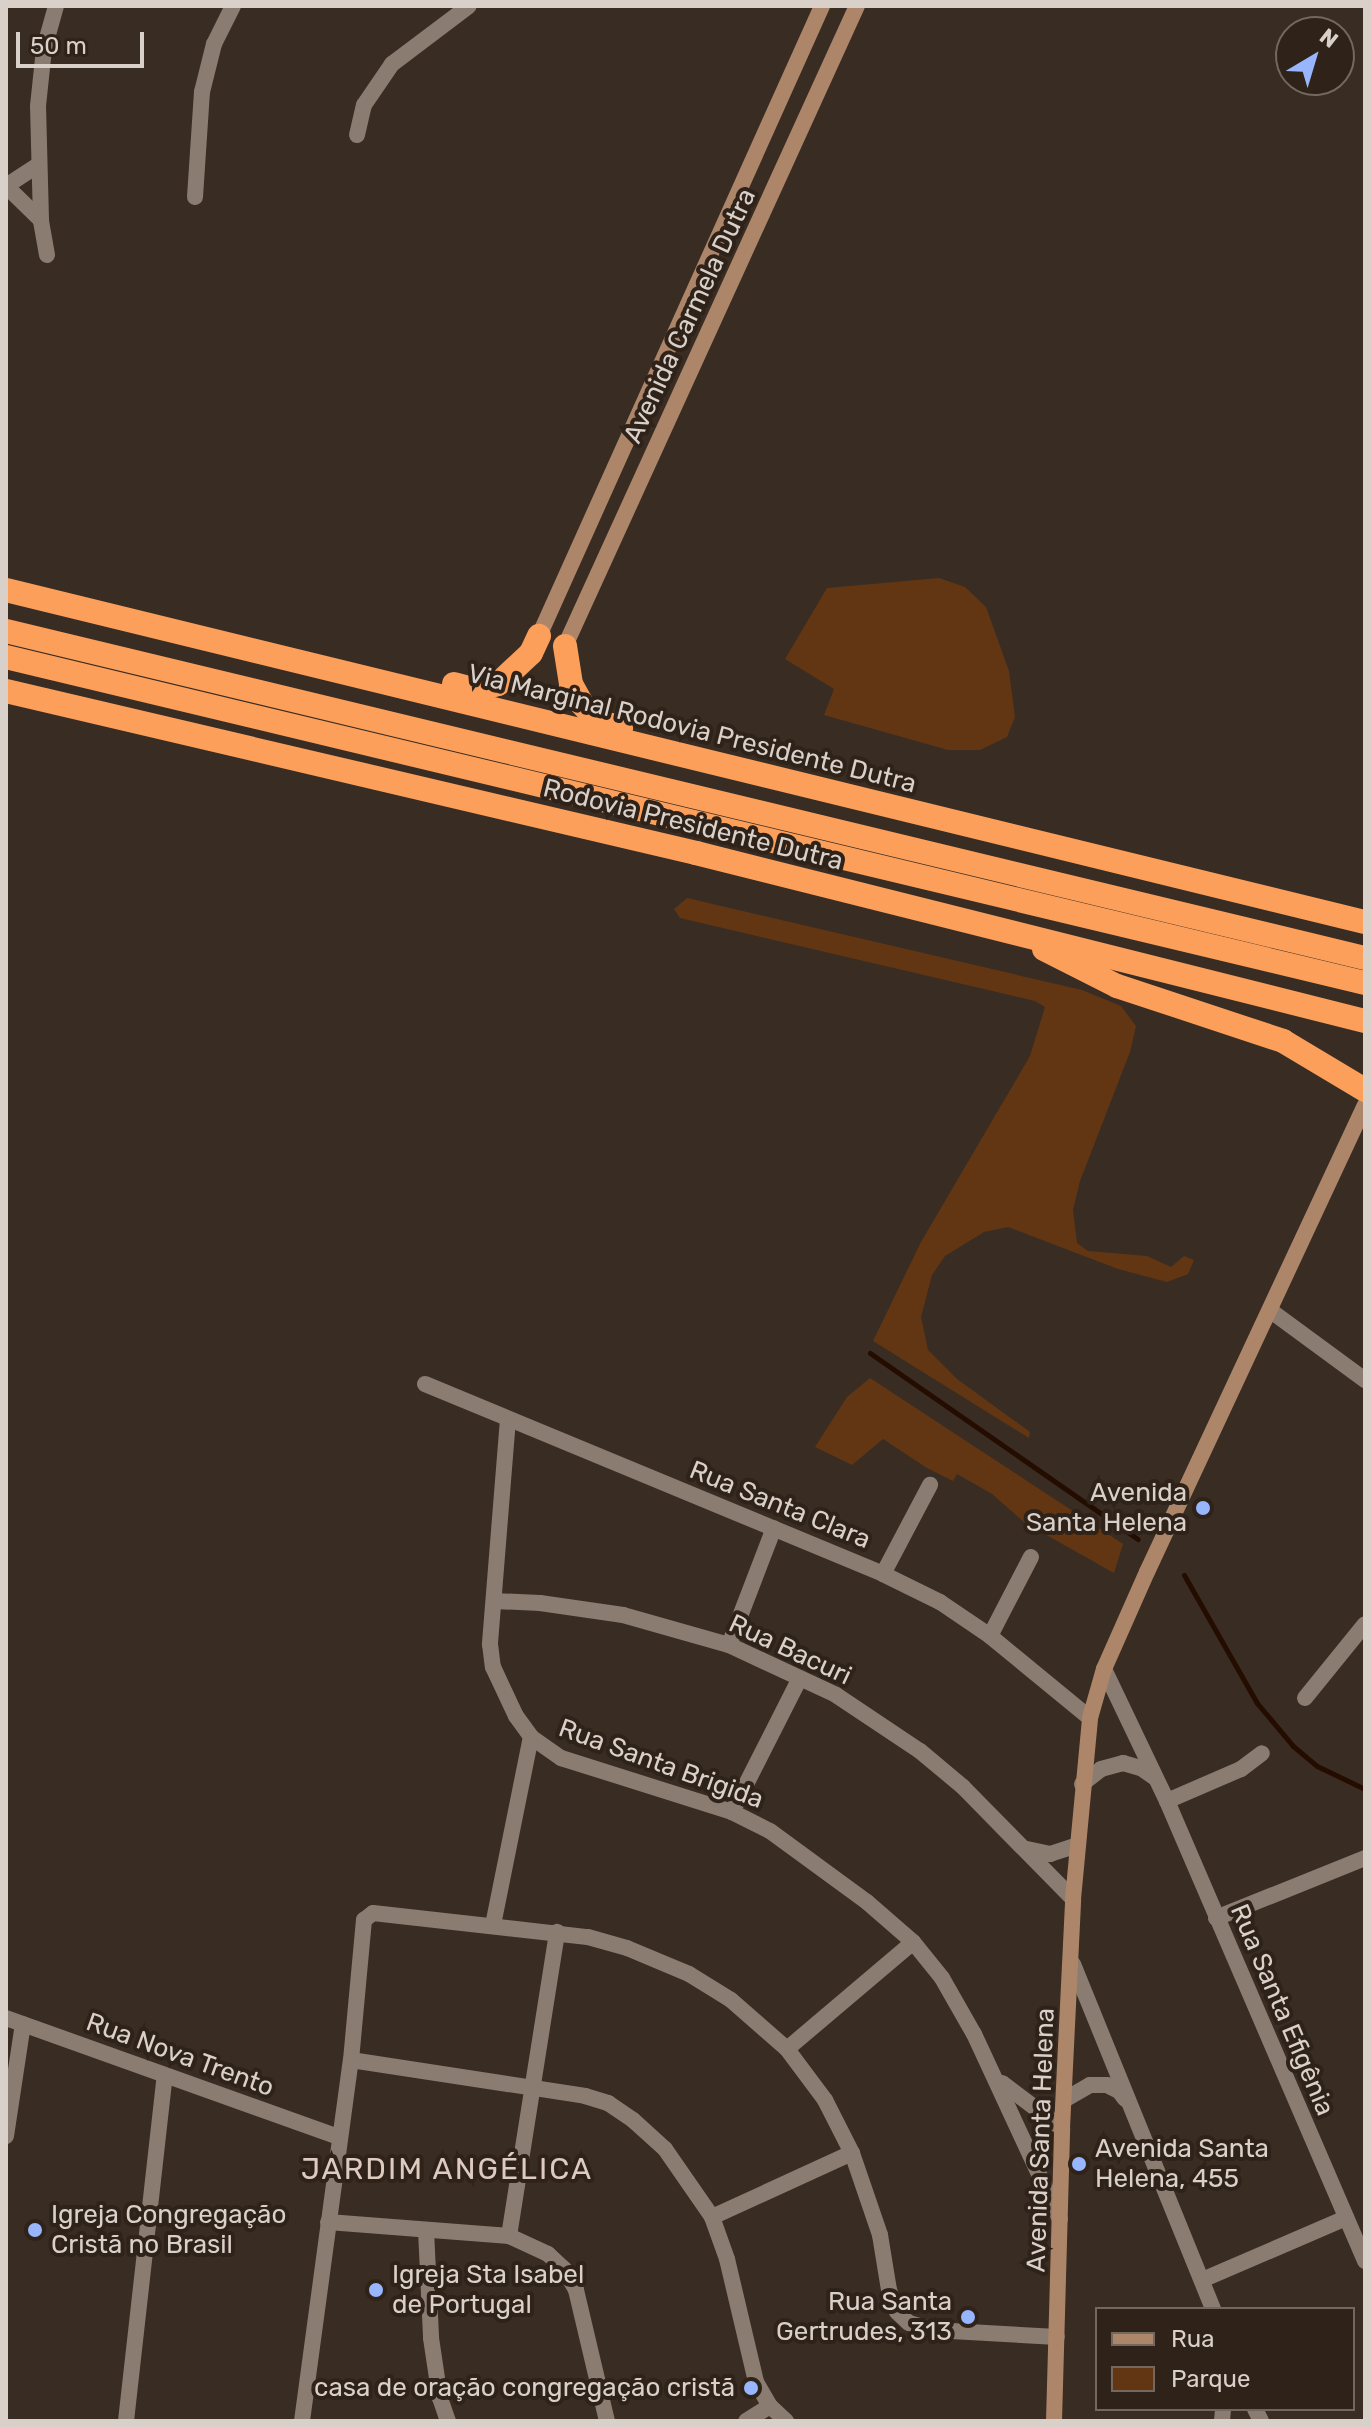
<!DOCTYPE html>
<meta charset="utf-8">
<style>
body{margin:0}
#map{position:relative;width:1371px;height:2427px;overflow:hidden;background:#392c23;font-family:Rubik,sans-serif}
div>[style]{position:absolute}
.green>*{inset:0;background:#623612}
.stream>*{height:5px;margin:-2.5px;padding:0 2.5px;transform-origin:2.5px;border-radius:2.5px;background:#240c00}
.street>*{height:16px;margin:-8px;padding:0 8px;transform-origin:8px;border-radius:8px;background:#8b7c71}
.secondary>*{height:16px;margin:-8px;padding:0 8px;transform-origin:8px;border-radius:8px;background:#ad866a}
.highway>*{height:24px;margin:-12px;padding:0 12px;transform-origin:12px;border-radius:12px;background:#fc9f5a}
.dots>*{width:22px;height:22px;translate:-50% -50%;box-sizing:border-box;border:4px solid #2f2219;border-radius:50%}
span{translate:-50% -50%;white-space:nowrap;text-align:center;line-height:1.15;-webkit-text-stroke:8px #2f2219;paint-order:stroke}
.street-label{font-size:26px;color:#d9d0ca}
.poi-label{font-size:26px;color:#d9d0ca}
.right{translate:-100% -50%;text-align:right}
.left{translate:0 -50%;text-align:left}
.quarter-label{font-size:30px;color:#ddcbc0;letter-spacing:2px}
.frame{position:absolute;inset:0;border:8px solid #d9d0ca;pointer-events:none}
.legend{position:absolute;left:1095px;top:2307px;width:260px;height:104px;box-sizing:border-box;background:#2f2219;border:2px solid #736860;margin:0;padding:10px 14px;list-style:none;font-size:24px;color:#d9d0ca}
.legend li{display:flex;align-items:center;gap:16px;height:40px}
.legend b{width:40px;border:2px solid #736860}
.north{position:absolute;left:1275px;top:16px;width:80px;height:80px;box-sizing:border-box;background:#2f2219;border:2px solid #736860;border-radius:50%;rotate:38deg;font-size:22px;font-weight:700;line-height:32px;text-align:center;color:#d9d0ca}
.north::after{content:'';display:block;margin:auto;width:28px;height:36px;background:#97b6fd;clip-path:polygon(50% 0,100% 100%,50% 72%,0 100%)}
.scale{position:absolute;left:16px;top:32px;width:128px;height:36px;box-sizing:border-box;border:4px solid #d9d0ca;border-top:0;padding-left:10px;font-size:24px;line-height:28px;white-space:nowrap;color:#d9d0ca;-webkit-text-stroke:6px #2f2219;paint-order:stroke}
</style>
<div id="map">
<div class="green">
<div style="clip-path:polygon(939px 578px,965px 587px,986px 607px,1009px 671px,1015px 717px,1007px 737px,980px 750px,948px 750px,824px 715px,834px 689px,785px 659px,827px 588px)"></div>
<div style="clip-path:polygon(687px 898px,1082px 990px,1121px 1006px,1136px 1026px,1130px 1052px,1080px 1181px,1073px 1210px,1077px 1243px,1088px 1251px,1147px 1256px,1171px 1267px,1184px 1256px,1194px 1260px,1188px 1274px,1167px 1282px,1118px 1269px,1008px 1227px,984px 1232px,945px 1256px,932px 1275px,921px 1317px,928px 1350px,957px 1379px,1030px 1432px,1029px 1438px,873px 1341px,921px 1242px,1030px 1056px,1045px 1007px,1035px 1001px,680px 918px,674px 909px)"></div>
<div style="clip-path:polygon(870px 1378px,1123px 1544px,1114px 1573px,1025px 1523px,992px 1494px,957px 1474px,953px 1481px,927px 1468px,883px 1439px,852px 1465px,815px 1447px,847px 1397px)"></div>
</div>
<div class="stream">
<div style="left:870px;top:1353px;width:326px;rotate:34.8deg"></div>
<div style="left:1184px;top:1575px;width:147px;rotate:60.3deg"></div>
<div style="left:1257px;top:1703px;width:56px;rotate:50.1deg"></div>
<div style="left:1293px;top:1746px;width:31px;rotate:40deg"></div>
<div style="left:1317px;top:1766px;width:53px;rotate:25.6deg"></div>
</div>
<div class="street">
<div style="left:357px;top:135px;width:31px;rotate:-77deg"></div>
<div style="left:364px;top:105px;width:50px;rotate:-55.7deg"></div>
<div style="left:392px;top:64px;width:96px;rotate:-37deg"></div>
<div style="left:6px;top:186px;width:49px;rotate:44.2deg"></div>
<div style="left:6px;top:186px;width:38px;rotate:-33deg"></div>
<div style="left:195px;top:197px;width:105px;rotate:-86.2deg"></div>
<div style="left:202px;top:92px;width:49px;rotate:-76deg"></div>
<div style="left:214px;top:44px;width:42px;rotate:-63.4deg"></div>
<div style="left:47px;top:255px;width:36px;rotate:-100deg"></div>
<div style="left:41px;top:220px;width:114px;rotate:-91.5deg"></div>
<div style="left:38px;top:106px;width:57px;rotate:-84deg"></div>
<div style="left:44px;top:49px;width:45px;rotate:-74.4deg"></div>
<div style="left:1271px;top:1311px;width:117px;rotate:36.3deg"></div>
<div style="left:425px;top:1384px;width:496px;rotate:22.5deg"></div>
<div style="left:883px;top:1574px;width:64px;rotate:26.2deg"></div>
<div style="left:940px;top:1602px;width:60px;rotate:34.2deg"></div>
<div style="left:990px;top:1636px;width:129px;rotate:39.4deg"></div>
<div style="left:508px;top:1419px;width:226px;rotate:94.6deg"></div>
<div style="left:490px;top:1644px;width:23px;rotate:83deg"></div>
<div style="left:493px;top:1667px;width:54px;rotate:64.9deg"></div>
<div style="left:516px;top:1716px;width:26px;rotate:54deg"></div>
<div style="left:531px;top:1737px;width:37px;rotate:35deg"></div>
<div style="left:561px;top:1758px;width:179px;rotate:17.5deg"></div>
<div style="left:732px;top:1812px;width:42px;rotate:26.6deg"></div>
<div style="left:770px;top:1831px;width:120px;rotate:36.2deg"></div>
<div style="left:867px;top:1902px;width:61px;rotate:41deg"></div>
<div style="left:913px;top:1942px;width:46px;rotate:51.1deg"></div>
<div style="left:942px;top:1978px;width:64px;rotate:60.3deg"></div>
<div style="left:974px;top:2034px;width:204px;rotate:65.1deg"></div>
<div style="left:883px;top:1574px;width:101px;rotate:-62.2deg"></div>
<div style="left:494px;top:1601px;width:46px;rotate:2.5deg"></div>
<div style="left:540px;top:1603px;width:84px;rotate:8.2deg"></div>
<div style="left:623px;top:1615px;width:110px;rotate:15.8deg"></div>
<div style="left:729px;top:1645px;width:118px;rotate:25deg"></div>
<div style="left:836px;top:1695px;width:101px;rotate:33.7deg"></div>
<div style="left:920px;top:1751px;width:56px;rotate:39.9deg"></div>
<div style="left:963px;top:1787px;width:157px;rotate:45.5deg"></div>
<div style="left:990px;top:1636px;width:89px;rotate:-62.6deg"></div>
<div style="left:729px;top:1645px;width:125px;rotate:-69deg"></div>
<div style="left:1104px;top:1669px;width:146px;rotate:64.5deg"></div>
<div style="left:1167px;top:1801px;width:501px;rotate:66.71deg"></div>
<div style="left:1305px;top:1698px;width:95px;rotate:-51deg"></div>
<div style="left:1082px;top:1784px;width:24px;rotate:-38deg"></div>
<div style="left:1101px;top:1769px;width:23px;rotate:-15deg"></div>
<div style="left:1123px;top:1763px;width:19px;rotate:16deg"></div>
<div style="left:1141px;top:1768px;width:16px;rotate:35deg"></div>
<div style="left:1167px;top:1801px;width:81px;rotate:-23.4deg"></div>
<div style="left:1241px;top:1769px;width:26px;rotate:-37deg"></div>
<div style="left:732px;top:1812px;width:150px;rotate:-63.1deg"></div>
<div style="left:1027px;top:1849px;width:24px;rotate:12deg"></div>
<div style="left:1050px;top:1854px;width:28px;rotate:-18deg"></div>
<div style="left:1216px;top:1918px;width:161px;rotate:-21.9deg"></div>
<div style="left:493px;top:1925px;width:192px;rotate:-78.6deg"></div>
<div style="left:1073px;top:1964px;width:372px;rotate:67.9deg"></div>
<div style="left:6px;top:2018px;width:354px;rotate:19.7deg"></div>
<div style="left:787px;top:2049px;width:165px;rotate:-40.3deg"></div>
<div style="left:351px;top:2060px;width:237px;rotate:8.7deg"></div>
<div style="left:585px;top:2096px;width:24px;rotate:17deg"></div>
<div style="left:608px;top:2103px;width:30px;rotate:34deg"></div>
<div style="left:633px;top:2120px;width:43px;rotate:42.2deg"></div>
<div style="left:665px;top:2149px;width:83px;rotate:55.3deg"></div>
<div style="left:712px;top:2217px;width:45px;rotate:70.3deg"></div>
<div style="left:727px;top:2259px;width:126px;rotate:76.7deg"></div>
<div style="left:756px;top:2382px;width:28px;rotate:60deg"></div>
<div style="left:770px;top:2406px;width:22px;rotate:43deg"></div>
<div style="left:1002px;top:2083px;width:75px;rotate:36.9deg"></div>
<div style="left:1064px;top:2100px;width:30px;rotate:-30deg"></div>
<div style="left:1090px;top:2085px;width:17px"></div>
<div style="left:1107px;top:2085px;width:13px;rotate:27deg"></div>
<div style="left:1119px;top:2091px;width:10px;rotate:53deg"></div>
<div style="left:6px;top:2136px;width:113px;rotate:-81.4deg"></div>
<div style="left:712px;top:2217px;width:154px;rotate:-24.6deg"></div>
<div style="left:328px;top:2222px;width:182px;rotate:4.4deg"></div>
<div style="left:509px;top:2236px;width:43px;rotate:24.8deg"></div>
<div style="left:548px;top:2254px;width:22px;rotate:43deg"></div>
<div style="left:564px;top:2269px;width:24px;rotate:60deg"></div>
<div style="left:576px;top:2290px;width:135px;rotate:76.7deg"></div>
<div style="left:426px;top:2230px;width:108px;rotate:87.3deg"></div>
<div style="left:431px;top:2338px;width:61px;rotate:81.5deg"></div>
<div style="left:440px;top:2398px;width:24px;rotate:71deg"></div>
<div style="left:509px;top:2236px;width:308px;rotate:-81deg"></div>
<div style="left:1202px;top:2280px;width:157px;rotate:-23.3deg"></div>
<div style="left:1255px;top:2409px;width:13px;rotate:63deg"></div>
<div style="left:126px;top:2421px;width:347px;rotate:-83.6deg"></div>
<div style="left:302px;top:2421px;width:364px;rotate:-82.3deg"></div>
<div style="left:351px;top:2060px;width:141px;rotate:-84.7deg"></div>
<div style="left:364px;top:1920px;width:11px;rotate:-38deg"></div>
<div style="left:373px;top:1913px;width:216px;rotate:6.4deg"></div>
<div style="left:588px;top:1937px;width:41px;rotate:15.8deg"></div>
<div style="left:627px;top:1948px;width:67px;rotate:22.8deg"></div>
<div style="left:689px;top:1974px;width:49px;rotate:31.8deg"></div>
<div style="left:731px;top:2000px;width:74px;rotate:41.2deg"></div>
<div style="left:787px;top:2049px;width:64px;rotate:53.3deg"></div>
<div style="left:825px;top:2100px;width:59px;rotate:63deg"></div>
<div style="left:852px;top:2153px;width:87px;rotate:71.1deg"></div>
<div style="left:880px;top:2235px;width:56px;rotate:80.7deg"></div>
<div style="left:889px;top:2290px;width:23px;rotate:70deg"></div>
<div style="left:897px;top:2312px;width:16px;rotate:43deg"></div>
<div style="left:909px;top:2323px;width:25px;rotate:16deg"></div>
<div style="left:933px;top:2330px;width:124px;rotate:3.2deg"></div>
<div style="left:746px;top:2421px;width:28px;rotate:-32deg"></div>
<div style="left:1222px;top:2421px;width:12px;rotate:-85deg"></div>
</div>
<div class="secondary">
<div style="left:539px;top:636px;width:691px;rotate:-65.81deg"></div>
<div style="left:565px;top:646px;width:703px;rotate:-65.48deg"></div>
<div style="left:1054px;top:2421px;width:293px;rotate:-88.4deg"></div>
<div style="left:1062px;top:2128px;width:229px;rotate:-87.2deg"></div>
<div style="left:1073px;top:1899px;width:182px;rotate:-84.6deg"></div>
<div style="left:1090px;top:1718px;width:51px;rotate:-74.1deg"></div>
<div style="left:1104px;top:1669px;width:106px;rotate:-66.1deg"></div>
<div style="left:1147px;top:1572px;width:515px;rotate:-64.98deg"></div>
</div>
<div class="highway">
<div style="left:6px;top:590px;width:1399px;rotate:13.73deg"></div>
<div style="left:6px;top:631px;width:1398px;rotate:13.53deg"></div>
<div style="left:565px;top:646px;width:38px;rotate:81deg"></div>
<div style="left:571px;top:684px;width:23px;rotate:61deg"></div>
<div style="left:582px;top:704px;width:23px;rotate:49deg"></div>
<div style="left:597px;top:721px;width:25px;rotate:16deg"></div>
<div style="left:6px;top:657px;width:1398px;rotate:13.49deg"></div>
<div style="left:454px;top:684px;width:24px;rotate:15deg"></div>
<div style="left:477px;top:690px;width:22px;rotate:-16deg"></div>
<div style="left:498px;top:684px;width:45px;rotate:-43.2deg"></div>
<div style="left:531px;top:653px;width:19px;rotate:-65deg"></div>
<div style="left:6px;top:691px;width:709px;rotate:13.21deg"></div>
<div style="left:696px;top:853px;width:690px;rotate:14.1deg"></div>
<div style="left:1044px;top:949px;width:82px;rotate:26.9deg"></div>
<div style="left:1117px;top:986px;width:175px;rotate:18.3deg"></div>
<div style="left:1283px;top:1041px;width:96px;rotate:30.9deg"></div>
</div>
<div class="dots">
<div style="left:1203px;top:1508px;background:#97b6fd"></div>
<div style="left:1079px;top:2164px;background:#97b6fd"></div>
<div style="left:35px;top:2230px;background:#97b6fd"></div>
<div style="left:376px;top:2290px;background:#97b6fd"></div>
<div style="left:968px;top:2317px;background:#97b6fd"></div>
<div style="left:751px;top:2388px;background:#97b6fd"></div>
</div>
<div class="street-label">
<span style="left:690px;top:316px;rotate:-65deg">Avenida Carmela Dutra</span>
<span style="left:692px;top:729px;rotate:14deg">Via Marginal Rodovia Presidente Dutra</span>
<span style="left:693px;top:825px;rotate:14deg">Rodovia Presidente Dutra</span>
<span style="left:780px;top:1505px;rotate:22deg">Rua Santa Clara</span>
<span style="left:790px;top:1650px;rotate:25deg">Rua Bacuri</span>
<span style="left:661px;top:1764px;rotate:20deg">Rua Santa Brigida</span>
<span style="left:1282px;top:2010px;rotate:67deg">Rua Santa Efigênia</span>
<span style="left:180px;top:2055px;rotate:20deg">Rua Nova Trento</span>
<span style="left:1041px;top:2140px;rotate:-88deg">Avenida Santa Helena</span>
</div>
<div class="poi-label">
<span class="right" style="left:1187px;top:1508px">Avenida<br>Santa Helena</span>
<span class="left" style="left:1095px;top:2164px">Avenida Santa<br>Helena, 455</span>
<span class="left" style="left:51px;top:2230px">Igreja Congregação<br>Cristã no Brasil</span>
<span class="left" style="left:392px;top:2290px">Igreja Sta Isabel<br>de Portugal</span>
<span class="right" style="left:952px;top:2317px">Rua Santa<br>Gertrudes, 313</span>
<span class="right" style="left:735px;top:2388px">casa de oração congregação cristã</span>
</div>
<div class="quarter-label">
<span style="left:447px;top:2169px">JARDIM ANGÉLICA</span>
</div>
<div class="frame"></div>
<ul class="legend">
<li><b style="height:10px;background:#ad866a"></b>Rua</li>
<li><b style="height:22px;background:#623612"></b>Parque</li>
</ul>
<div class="north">N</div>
<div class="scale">50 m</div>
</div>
